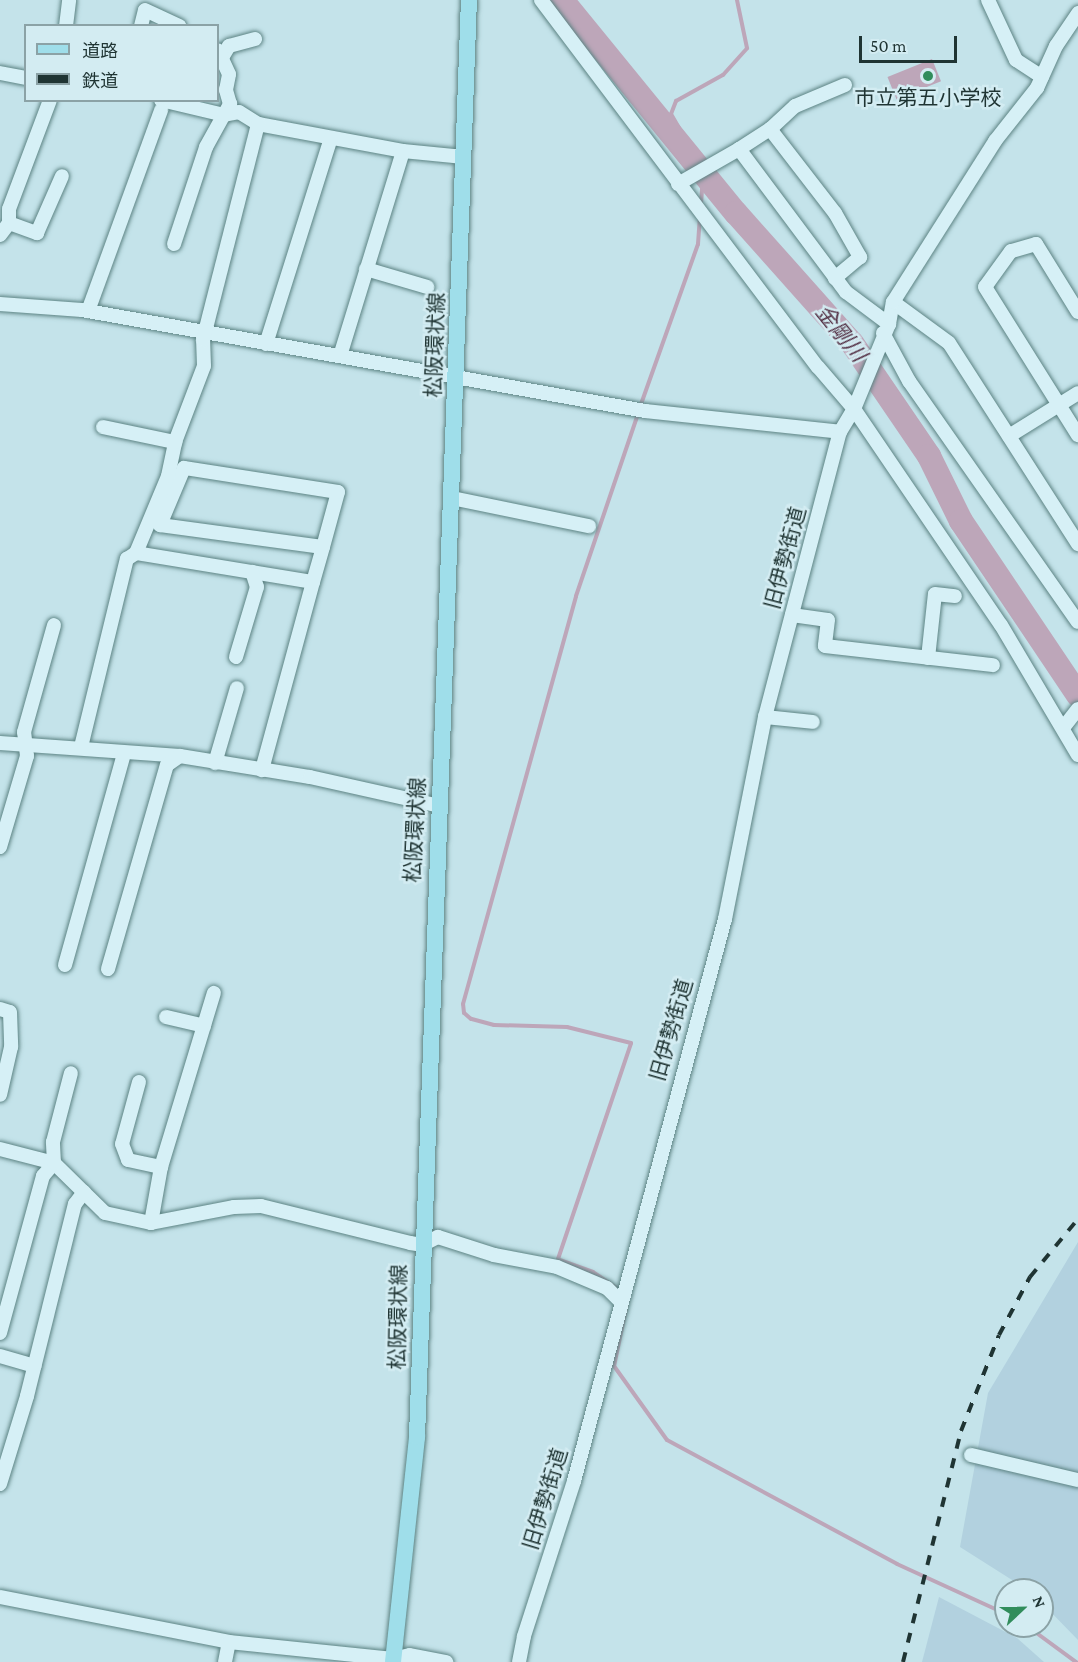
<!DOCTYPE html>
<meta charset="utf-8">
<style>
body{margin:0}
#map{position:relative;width:1078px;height:1662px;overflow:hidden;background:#c4e3ea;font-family:"Crimson Pro","Noto Sans JP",serif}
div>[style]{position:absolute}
.farmland>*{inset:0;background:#b2d1df}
.water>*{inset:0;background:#bda6b9;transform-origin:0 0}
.stream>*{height:4px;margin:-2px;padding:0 2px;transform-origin:2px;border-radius:2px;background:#bda6b9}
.river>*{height:24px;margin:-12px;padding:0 12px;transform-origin:12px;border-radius:12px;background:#bda6b9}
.roads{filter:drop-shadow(0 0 2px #5c8383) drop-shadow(0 0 2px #5c8383)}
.minor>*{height:14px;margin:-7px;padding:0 7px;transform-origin:7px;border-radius:7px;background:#d6f0f6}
.major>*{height:16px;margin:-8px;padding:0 8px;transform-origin:8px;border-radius:8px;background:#9fdeea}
.rail>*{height:4px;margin-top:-2px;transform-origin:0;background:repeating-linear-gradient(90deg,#1f3433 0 10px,transparent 0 20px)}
.dots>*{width:16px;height:16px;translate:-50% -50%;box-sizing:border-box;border:3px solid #d3ecf2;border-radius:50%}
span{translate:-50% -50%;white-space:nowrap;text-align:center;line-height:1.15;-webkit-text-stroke:5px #d3ecf2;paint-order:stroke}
.poi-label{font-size:21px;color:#1f3433}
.street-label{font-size:21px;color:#1f3433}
.water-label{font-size:22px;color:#532f44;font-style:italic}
.legend{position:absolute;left:24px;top:24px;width:195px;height:78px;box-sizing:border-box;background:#d3ecf2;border:2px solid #8ba2a6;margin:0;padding:8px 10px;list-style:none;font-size:18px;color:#1f3433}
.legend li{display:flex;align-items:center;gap:12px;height:30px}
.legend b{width:30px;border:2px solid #8ba2a6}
.north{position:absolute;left:994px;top:1578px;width:60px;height:60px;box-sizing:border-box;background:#d3ecf2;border:2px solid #8ba2a6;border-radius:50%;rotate:68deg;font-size:16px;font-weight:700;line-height:24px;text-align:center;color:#1f3433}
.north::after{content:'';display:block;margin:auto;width:21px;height:27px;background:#318d5c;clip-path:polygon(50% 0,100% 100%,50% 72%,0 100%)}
.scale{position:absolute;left:859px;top:36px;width:98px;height:27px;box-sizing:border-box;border:3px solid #1f3433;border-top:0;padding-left:8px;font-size:18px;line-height:21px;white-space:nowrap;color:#1f3433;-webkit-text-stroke:4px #d3ecf2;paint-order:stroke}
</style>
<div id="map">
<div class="farmland">
<div style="clip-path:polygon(1078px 1242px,1078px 1640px,1042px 1603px,1042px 1590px,1028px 1590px,960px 1547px,988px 1393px)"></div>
<div style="clip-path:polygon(939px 1597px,1017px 1638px,1044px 1662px,922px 1662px)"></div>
</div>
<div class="water">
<div style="left:932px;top:59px;width:24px;height:48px;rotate:68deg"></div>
</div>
<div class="stream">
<div style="left:701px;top:166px;width:60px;rotate:-120deg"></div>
<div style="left:671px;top:114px;width:14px;rotate:-69deg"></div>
<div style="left:676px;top:101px;width:54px;rotate:-29deg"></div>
<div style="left:723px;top:75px;width:36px;rotate:-48deg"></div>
<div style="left:747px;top:48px;width:49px;rotate:-101.8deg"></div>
<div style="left:701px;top:204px;width:31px;rotate:-86deg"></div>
<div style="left:640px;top:407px;width:173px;rotate:-70.4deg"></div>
<div style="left:698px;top:244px;width:27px;rotate:-86deg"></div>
<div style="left:621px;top:1291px;width:34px;rotate:-146deg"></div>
<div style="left:593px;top:1272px;width:37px;rotate:-160deg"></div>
<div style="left:558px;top:1259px;width:228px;rotate:-71.3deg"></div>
<div style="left:631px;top:1043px;width:66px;rotate:-166deg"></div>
<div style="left:567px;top:1027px;width:73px;rotate:-178.4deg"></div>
<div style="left:494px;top:1025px;width:24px;rotate:-165deg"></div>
<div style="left:471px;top:1019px;width:9px;rotate:-139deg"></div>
<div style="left:464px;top:1013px;width:9px;rotate:-96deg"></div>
<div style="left:463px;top:1004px;width:423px;rotate:-74.5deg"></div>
<div style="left:576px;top:596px;width:192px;rotate:-71.2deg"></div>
<div style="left:628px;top:1299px;width:68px;rotate:101.8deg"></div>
<div style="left:614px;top:1366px;width:91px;rotate:54.4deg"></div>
<div style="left:667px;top:1440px;width:261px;rotate:28.3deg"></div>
<div style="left:897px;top:1564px;width:120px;rotate:24.6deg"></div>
<div style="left:1027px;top:1626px;width:61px;rotate:36.3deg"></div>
</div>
<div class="river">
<div style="left:562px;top:0;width:275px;rotate:50.8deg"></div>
<div style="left:736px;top:213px;width:174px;rotate:48.3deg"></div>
<div style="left:852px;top:343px;width:137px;rotate:55.7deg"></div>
<div style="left:929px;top:456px;width:72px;rotate:63.8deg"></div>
<div style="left:961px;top:521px;width:210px;rotate:56.1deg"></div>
</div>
<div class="roads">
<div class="minor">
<div style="left:541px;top:0;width:460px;rotate:53deg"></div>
<div style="left:818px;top:367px;width:55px;rotate:49.4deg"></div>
<div style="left:854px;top:409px;width:261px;rotate:55.8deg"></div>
<div style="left:1001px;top:625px;width:151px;rotate:59.4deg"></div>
<div style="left:988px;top:0;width:66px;rotate:65deg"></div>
<div style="left:1016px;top:60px;width:31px;rotate:33deg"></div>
<div style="left:66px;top:26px;width:26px;rotate:-83deg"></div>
<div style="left:141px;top:26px;width:16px;rotate:-76deg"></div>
<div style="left:145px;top:10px;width:38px;rotate:25deg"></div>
<div style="left:223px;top:56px;width:12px;rotate:-59deg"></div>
<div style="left:229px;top:46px;width:27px;rotate:-15deg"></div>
<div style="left:0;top:73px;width:26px;rotate:11deg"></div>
<div style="left:845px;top:85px;width:54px;rotate:157.2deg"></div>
<div style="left:795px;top:106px;width:34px;rotate:137deg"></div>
<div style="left:770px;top:129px;width:37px;rotate:147deg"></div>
<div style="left:739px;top:149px;width:179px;rotate:53.2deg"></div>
<div style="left:846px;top:292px;width:54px;rotate:36.7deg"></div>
<div style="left:161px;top:100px;width:65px;rotate:13.4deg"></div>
<div style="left:224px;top:115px;width:13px;rotate:-61deg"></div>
<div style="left:230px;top:104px;width:15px;rotate:-106deg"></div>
<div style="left:226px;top:90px;width:16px;rotate:-79deg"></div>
<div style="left:229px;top:74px;width:26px;rotate:-115deg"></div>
<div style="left:770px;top:129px;width:106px;rotate:52.3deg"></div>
<div style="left:835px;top:213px;width:51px;rotate:60.4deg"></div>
<div style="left:860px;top:257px;width:33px;rotate:140deg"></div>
<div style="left:678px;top:184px;width:70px;rotate:-29.8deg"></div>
<div style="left:9px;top:223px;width:30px;rotate:20deg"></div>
<div style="left:37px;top:233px;width:62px;rotate:-66.3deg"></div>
<div style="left:0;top:235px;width:15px;rotate:-53deg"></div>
<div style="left:9px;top:223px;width:14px;rotate:-90deg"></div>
<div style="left:9px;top:209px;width:116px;rotate:-69.4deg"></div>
<div style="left:174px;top:244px;width:102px;rotate:-71.7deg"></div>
<div style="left:206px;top:147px;width:37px;rotate:-61deg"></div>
<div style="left:224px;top:115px;width:15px;rotate:-11deg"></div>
<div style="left:239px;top:112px;width:22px;rotate:32deg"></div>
<div style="left:258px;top:124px;width:147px;rotate:10.5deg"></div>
<div style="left:403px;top:151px;width:61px;rotate:5.6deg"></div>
<div style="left:366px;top:269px;width:64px;rotate:16.4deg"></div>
<div style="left:893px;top:302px;width:69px;rotate:36.2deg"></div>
<div style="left:949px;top:343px;width:239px;rotate:57.3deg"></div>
<div style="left:0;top:304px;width:82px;rotate:4.2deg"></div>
<div style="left:82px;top:310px;width:572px;rotate:10.17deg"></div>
<div style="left:645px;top:411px;width:196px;rotate:6.1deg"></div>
<div style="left:88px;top:311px;width:214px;rotate:-70deg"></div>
<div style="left:1078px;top:312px;width:80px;rotate:-121.7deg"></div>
<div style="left:1036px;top:244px;width:26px;rotate:164deg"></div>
<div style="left:1011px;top:251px;width:44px;rotate:125.8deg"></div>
<div style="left:985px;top:287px;width:175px;rotate:57.9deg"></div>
<div style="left:883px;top:333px;width:55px;rotate:61.6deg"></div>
<div style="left:909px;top:381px;width:294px;rotate:55deg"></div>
<div style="left:266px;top:344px;width:216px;rotate:-72.5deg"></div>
<div style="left:340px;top:356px;width:214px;rotate:-72.9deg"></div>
<div style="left:103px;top:427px;width:74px;rotate:11.8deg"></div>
<div style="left:1009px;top:436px;width:81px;rotate:-31.9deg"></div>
<div style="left:452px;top:498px;width:140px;rotate:11.6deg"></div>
<div style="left:136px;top:553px;width:179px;rotate:9.3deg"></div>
<div style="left:313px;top:582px;width:195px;rotate:105.2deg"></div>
<div style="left:313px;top:582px;width:36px;rotate:-74deg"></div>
<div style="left:323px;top:547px;width:57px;rotate:-74.7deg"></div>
<div style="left:338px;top:492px;width:156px;rotate:-171.1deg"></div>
<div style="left:184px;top:468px;width:62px;rotate:112.8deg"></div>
<div style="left:160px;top:525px;width:164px;rotate:7.7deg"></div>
<div style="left:792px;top:615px;width:36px;rotate:8deg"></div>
<div style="left:828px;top:620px;width:26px;rotate:97deg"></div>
<div style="left:825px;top:646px;width:169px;rotate:6.5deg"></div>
<div style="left:236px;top:657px;width:73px;rotate:-73.3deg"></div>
<div style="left:257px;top:587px;width:16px;rotate:-108deg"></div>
<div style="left:928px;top:658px;width:64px;rotate:-83.8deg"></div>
<div style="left:935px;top:594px;width:20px;rotate:6deg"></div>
<div style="left:765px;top:717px;width:48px;rotate:5.9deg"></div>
<div style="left:1063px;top:728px;width:24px;rotate:-52deg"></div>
<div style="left:0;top:743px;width:180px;rotate:4.1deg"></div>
<div style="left:180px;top:756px;width:132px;rotate:9.2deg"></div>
<div style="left:310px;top:777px;width:133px;rotate:12.6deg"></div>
<div style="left:81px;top:747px;width:194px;rotate:-76.3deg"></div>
<div style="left:127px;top:559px;width:11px;rotate:-34deg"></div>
<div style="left:136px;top:553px;width:83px;rotate:-67.4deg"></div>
<div style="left:168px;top:476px;width:35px;rotate:-78deg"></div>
<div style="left:175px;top:442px;width:81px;rotate:-69.1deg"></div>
<div style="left:204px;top:366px;width:26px;rotate:-92deg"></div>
<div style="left:203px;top:340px;width:223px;rotate:-75.7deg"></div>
<div style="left:215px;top:763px;width:78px;rotate:-73.7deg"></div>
<div style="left:0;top:847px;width:95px;rotate:-73.5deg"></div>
<div style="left:27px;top:756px;width:24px;rotate:-97deg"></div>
<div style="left:24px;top:732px;width:111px;rotate:-74.3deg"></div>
<div style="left:65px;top:965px;width:220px;rotate:-74.4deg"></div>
<div style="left:108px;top:969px;width:212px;rotate:-73.9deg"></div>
<div style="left:167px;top:765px;width:16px;rotate:-35deg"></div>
<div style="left:0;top:1009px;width:10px;rotate:17deg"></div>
<div style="left:10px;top:1012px;width:35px;rotate:88deg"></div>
<div style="left:11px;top:1047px;width:49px;rotate:102.9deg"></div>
<div style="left:166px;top:1017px;width:39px;rotate:13deg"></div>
<div style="left:139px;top:1082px;width:64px;rotate:105.3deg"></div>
<div style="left:122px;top:1144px;width:17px;rotate:69deg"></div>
<div style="left:128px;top:1160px;width:34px;rotate:12deg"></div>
<div style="left:0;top:1149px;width:56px;rotate:14.5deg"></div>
<div style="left:54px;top:1163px;width:71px;rotate:44.4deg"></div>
<div style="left:105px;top:1213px;width:47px;rotate:12.3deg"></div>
<div style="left:151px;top:1223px;width:85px;rotate:-10.9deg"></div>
<div style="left:234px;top:1207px;width:27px;rotate:-2deg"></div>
<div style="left:261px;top:1206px;width:154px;rotate:13.9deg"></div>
<div style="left:410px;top:1243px;width:12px;rotate:9deg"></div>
<div style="left:422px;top:1245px;width:18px;rotate:-27deg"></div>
<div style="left:438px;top:1237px;width:59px;rotate:17.8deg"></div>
<div style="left:494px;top:1255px;width:64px;rotate:10.8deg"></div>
<div style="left:557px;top:1267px;width:54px;rotate:22.8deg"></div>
<div style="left:607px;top:1288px;width:20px;rotate:45deg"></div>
<div style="left:151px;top:1223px;width:57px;rotate:-79.9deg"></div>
<div style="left:161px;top:1167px;width:182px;rotate:-73.1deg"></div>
<div style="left:0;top:1333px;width:163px;rotate:-74.7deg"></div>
<div style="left:43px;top:1176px;width:17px;rotate:-50deg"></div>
<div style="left:54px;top:1163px;width:21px;rotate:-93deg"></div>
<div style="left:53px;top:1142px;width:71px;rotate:-75.4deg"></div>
<div style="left:0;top:1356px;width:36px;rotate:16deg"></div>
<div style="left:971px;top:1455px;width:110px;rotate:13.2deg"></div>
<div style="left:0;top:1484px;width:92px;rotate:-72.9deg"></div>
<div style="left:27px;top:1396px;width:198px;rotate:-76deg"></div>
<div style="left:75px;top:1204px;width:15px;rotate:-53deg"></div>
<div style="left:0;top:1597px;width:233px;rotate:11.1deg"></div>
<div style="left:229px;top:1642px;width:165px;rotate:5.9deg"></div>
<div style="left:393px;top:1659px;width:17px;rotate:-13deg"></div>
<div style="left:410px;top:1655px;width:37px;rotate:11deg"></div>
<div style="left:225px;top:1662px;width:20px;rotate:-79deg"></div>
<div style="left:519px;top:1662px;width:26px;rotate:-79deg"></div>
<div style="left:524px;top:1636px;width:163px;rotate:-72.1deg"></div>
<div style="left:574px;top:1481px;width:582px;rotate:-74.96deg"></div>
<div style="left:725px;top:919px;width:206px;rotate:-78.8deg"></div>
<div style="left:765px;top:717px;width:295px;rotate:-75.3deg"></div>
<div style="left:840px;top:432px;width:27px;rotate:-59deg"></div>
<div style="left:854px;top:409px;width:92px;rotate:-67.6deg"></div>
<div style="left:889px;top:324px;width:22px;rotate:-80deg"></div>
<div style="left:893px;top:302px;width:191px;rotate:-57.6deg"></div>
<div style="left:995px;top:141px;width:68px;rotate:-51.6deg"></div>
<div style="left:1037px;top:88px;width:46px;rotate:-65.7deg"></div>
<div style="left:1056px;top:46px;width:40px;rotate:-56deg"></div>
</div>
<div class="major">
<div style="left:393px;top:1662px;width:226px;rotate:-83.9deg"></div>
<div style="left:417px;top:1437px;width:1438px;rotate:-87.93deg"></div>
</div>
</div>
<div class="rail">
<div style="left:903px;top:1662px;width:238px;rotate:-75.9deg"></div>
<div style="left:961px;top:1431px;width:103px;rotate:-68.4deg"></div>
<div style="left:999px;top:1335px;width:66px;rotate:-61.9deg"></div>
<div style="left:1030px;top:1277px;width:75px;rotate:-50.4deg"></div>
</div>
<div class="dots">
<div style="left:928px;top:76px;background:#318d5c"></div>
</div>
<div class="poi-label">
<span style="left:928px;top:98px">市立第五小学校</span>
</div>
<div class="street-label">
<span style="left:435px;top:345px;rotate:-88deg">松阪環状線</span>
<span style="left:785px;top:558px;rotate:-75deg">旧伊勢街道</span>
<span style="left:415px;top:830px;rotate:-87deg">松阪環状線</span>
<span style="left:671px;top:1030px;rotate:-74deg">旧伊勢街道</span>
<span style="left:398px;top:1317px;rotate:-89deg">松阪環状線</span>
<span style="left:545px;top:1499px;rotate:-73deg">旧伊勢街道</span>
</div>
<div class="water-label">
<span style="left:841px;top:333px;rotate:51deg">金剛川</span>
</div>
<ul class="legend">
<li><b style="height:8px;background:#9fdeea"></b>道路</li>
<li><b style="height:8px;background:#1f3433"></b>鉄道</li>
</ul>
<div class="north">N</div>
<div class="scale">50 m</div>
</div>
